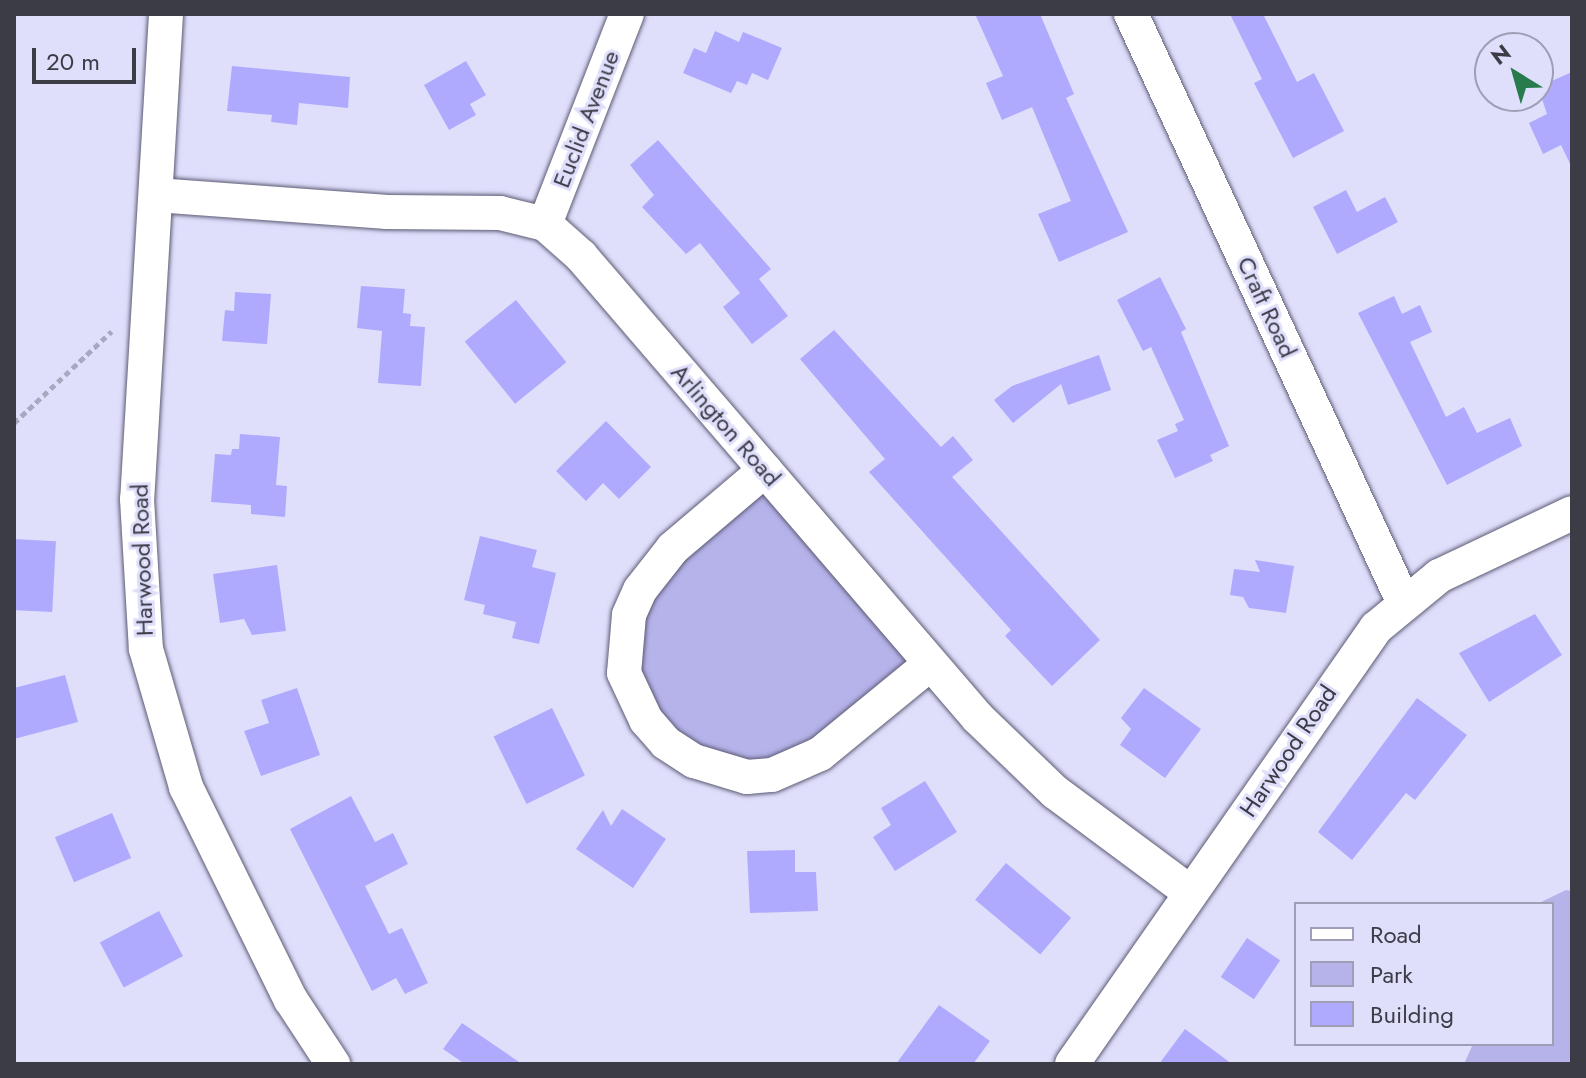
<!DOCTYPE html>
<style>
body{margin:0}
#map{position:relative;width:1586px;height:1078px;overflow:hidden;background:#dfdffc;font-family:Jost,sans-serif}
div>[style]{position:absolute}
.green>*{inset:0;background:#b6b3eb}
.building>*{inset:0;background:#afaafd;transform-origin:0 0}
.path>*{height:5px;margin-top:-2.5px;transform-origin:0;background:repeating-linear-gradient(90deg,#a8a8bf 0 6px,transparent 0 10px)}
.roads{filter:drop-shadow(0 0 2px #5c5b74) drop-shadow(0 0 2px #5c5b74)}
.minor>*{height:34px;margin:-17px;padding:0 17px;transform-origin:17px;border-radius:17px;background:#fff}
span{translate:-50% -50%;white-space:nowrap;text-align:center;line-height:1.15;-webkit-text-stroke:6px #dfdffc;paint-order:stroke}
.street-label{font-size:24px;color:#3c3c47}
.frame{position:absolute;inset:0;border:16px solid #3c3c47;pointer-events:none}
.legend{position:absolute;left:1294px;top:902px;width:260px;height:144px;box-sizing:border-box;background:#dfdffc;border:2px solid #9e9eb4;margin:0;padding:10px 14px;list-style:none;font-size:24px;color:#3c3c47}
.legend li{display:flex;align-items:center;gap:16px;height:40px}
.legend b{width:40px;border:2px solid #9e9eb4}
.north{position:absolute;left:1474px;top:32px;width:80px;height:80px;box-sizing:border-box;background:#dfdffc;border:2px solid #9e9eb4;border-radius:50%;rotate:323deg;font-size:22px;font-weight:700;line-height:32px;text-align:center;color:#3c3c47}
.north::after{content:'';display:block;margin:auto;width:28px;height:36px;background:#287b4d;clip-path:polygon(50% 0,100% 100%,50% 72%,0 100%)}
.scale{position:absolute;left:32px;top:48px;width:104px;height:36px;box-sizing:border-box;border:4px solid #3c3c47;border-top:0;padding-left:10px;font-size:24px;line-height:28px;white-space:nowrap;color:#3c3c47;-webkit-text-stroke:6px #dfdffc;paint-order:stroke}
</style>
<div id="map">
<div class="green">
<div style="clip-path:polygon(765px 470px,930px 664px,797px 767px,694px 761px,624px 673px,629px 615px)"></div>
<div style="clip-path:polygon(1566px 890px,1572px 891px,1572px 1064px,1464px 1064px,1473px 1044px,1552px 1044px,1552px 904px,1537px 904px)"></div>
</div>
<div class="building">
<div style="clip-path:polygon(975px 14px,1040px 14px,1074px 94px,1066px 98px,1128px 232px,1059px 262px,1038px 214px,1071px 201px,1032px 107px,1002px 120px,986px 83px,1003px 76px)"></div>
<div style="clip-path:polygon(1230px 14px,1263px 14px,1297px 82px,1314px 73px,1344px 131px,1293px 158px,1254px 83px,1262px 79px)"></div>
<div style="clip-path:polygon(715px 31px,739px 42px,743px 32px,782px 48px,768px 80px,752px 73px,747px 85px,737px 81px,731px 93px,683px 73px,694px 48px,706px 53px)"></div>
<div style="clip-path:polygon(466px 61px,486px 95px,470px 104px,476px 115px,449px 130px,424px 85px)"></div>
<div style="clip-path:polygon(232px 66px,350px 77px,348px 108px,299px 103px,297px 125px,271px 122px,272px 115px,227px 111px)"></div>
<div style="clip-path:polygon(1572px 72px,1572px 168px,1561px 145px,1543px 154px,1529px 123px,1547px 114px,1538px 87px)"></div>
<div style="clip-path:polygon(658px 140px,771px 269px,759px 279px,788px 316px,752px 344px,723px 307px,740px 293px,700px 243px,686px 254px,642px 207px,654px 195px,630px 165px)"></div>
<div style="clip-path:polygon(1346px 190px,1357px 212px,1385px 197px,1398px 222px,1337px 254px,1313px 207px)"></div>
<div style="clip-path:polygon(1160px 277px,1186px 329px,1181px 332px,1229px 446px,1210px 455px,1213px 461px,1175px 478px,1157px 440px,1178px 431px,1175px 424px,1184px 420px,1151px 347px,1143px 351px,1117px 300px)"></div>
<div style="clip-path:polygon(361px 286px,405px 289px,403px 313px,411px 314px,410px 326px,425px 327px,421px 386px,378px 383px,382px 331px,357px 328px)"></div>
<div style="clip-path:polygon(235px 292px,271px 294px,267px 344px,222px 341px,225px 310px,234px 311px)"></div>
<div style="clip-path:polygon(1394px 296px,1402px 314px,1420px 305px,1432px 332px,1410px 342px,1446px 417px,1464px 407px,1477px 433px,1510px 418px,1522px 446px,1447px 485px,1358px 313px)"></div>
<div style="left:516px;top:300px;width:80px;height:66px;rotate:51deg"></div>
<div style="clip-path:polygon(834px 330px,941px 447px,953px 436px,973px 460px,952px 477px,1100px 640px,1052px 686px,1005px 636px,1011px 630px,869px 472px,885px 459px,800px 359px)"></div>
<div style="clip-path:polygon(1099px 355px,1111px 390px,1068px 405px,1061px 384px,1013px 423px,994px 400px,1012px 386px)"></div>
<div style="clip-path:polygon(606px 421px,651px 467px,619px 499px,603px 483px,586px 501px,556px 471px)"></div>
<div style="clip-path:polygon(240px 434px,280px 437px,276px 485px,287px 486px,285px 517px,251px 514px,251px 505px,211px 502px,215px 454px,231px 455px,232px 449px,239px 449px)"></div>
<div style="clip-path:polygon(480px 536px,537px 550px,532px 567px,556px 573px,539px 644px,512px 638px,516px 622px,483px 614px,485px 605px,464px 600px)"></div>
<div style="left:14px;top:539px;width:42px;height:71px;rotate:3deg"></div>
<div style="clip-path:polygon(1255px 560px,1294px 566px,1286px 613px,1249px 608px,1243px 597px,1230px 595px,1234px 569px,1260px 572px)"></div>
<div style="clip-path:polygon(277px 565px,286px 631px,252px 635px,244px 619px,220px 623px,213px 574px)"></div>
<div style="clip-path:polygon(1535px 614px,1562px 655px,1489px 702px,1459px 653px)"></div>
<div style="clip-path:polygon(65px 675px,78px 722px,14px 739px,14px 688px)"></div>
<div style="clip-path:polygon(297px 688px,320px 755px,261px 776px,244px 731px,269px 723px,261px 700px)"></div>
<div style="clip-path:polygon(1144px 688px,1201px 729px,1165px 778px,1120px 745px,1131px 729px,1121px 718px)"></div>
<div style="clip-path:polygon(1417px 698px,1467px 735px,1415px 800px,1406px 793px,1352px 860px,1318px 832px)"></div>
<div style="left:552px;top:708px;width:75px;height:65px;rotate:64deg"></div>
<div style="clip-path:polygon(925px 781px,957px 832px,895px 871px,873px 837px,891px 825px,881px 808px)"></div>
<div style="clip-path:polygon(351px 796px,375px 842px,393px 833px,408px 864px,365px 886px,389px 934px,402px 928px,428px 983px,405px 994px,396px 978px,372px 991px,290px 829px)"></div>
<div style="clip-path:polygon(622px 809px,666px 839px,633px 888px,576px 849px,603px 810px,611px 826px)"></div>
<div style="left:112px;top:813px;width:49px;height:62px;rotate:67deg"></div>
<div style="clip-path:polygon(795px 850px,795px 872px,816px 872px,818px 911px,750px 913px,747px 851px)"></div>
<div style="left:1006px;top:863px;width:85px;height:48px;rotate:40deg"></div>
<div style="left:159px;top:911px;width:51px;height:67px;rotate:62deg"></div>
<div style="left:1247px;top:938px;width:40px;height:47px;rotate:34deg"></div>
<div style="clip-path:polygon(939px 1005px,990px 1041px,973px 1064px,896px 1064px)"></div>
<div style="clip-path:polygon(462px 1023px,522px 1064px,465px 1064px,443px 1049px)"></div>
<div style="clip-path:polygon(1185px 1029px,1232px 1064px,1159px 1064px)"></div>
</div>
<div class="path">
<div style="left:14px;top:423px;width:134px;rotate:-43.2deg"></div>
</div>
<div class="roads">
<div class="minor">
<div style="left:166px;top:14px;width:486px;rotate:93.4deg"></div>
<div style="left:137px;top:499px;width:150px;rotate:86.6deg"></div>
<div style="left:146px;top:649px;width:144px;rotate:73.8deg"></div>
<div style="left:186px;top:787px;width:237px;rotate:63.8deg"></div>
<div style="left:291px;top:1000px;width:77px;rotate:56.7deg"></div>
<div style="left:1131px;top:14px;width:647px;rotate:65.14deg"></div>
<div style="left:156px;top:195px;width:232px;rotate:4.2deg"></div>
<div style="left:387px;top:212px;width:113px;rotate:0.5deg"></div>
<div style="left:500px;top:213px;width:46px;rotate:13.7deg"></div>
<div style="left:545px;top:224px;width:48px;rotate:41.6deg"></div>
<div style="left:581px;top:256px;width:609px;rotate:49.33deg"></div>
<div style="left:978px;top:718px;width:107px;rotate:43.9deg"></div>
<div style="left:1055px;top:792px;width:169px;rotate:36.6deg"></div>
<div style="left:545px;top:224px;width:225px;rotate:-68.7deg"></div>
<div style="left:765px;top:470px;width:121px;rotate:139.7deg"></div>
<div style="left:673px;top:548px;width:53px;rotate:128.2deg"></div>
<div style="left:640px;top:590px;width:27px;rotate:114deg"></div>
<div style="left:629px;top:615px;width:58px;rotate:94.9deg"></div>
<div style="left:624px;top:673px;width:52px;rotate:64.9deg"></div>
<div style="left:646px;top:720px;width:30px;rotate:49deg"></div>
<div style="left:666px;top:743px;width:33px;rotate:33deg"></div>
<div style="left:694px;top:761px;width:55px;rotate:16.8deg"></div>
<div style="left:747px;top:777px;width:25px;rotate:-5deg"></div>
<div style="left:772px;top:775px;width:52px;rotate:-23.6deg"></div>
<div style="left:820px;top:754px;width:142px;rotate:-39.3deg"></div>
<div style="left:1072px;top:1064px;width:532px;rotate:-55.11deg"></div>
<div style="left:1376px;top:628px;width:82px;rotate:-39.5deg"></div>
<div style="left:1439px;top:576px;width:147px;rotate:-25.3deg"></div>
</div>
</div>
<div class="street-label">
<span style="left:586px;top:119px;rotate:-69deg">Euclid Avenue</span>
<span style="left:1267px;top:307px;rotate:65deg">Craft Road</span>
<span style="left:726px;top:425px;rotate:49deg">Arlington Road</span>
<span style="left:142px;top:560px;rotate:-92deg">Harwood Road</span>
<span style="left:1288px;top:751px;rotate:-56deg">Harwood Road</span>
</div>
<div class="frame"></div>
<ul class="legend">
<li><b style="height:10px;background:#fff"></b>Road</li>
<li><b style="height:22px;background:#b6b3eb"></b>Park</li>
<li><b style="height:22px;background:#afaafd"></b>Building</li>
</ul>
<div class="north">N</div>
<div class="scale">20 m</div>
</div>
